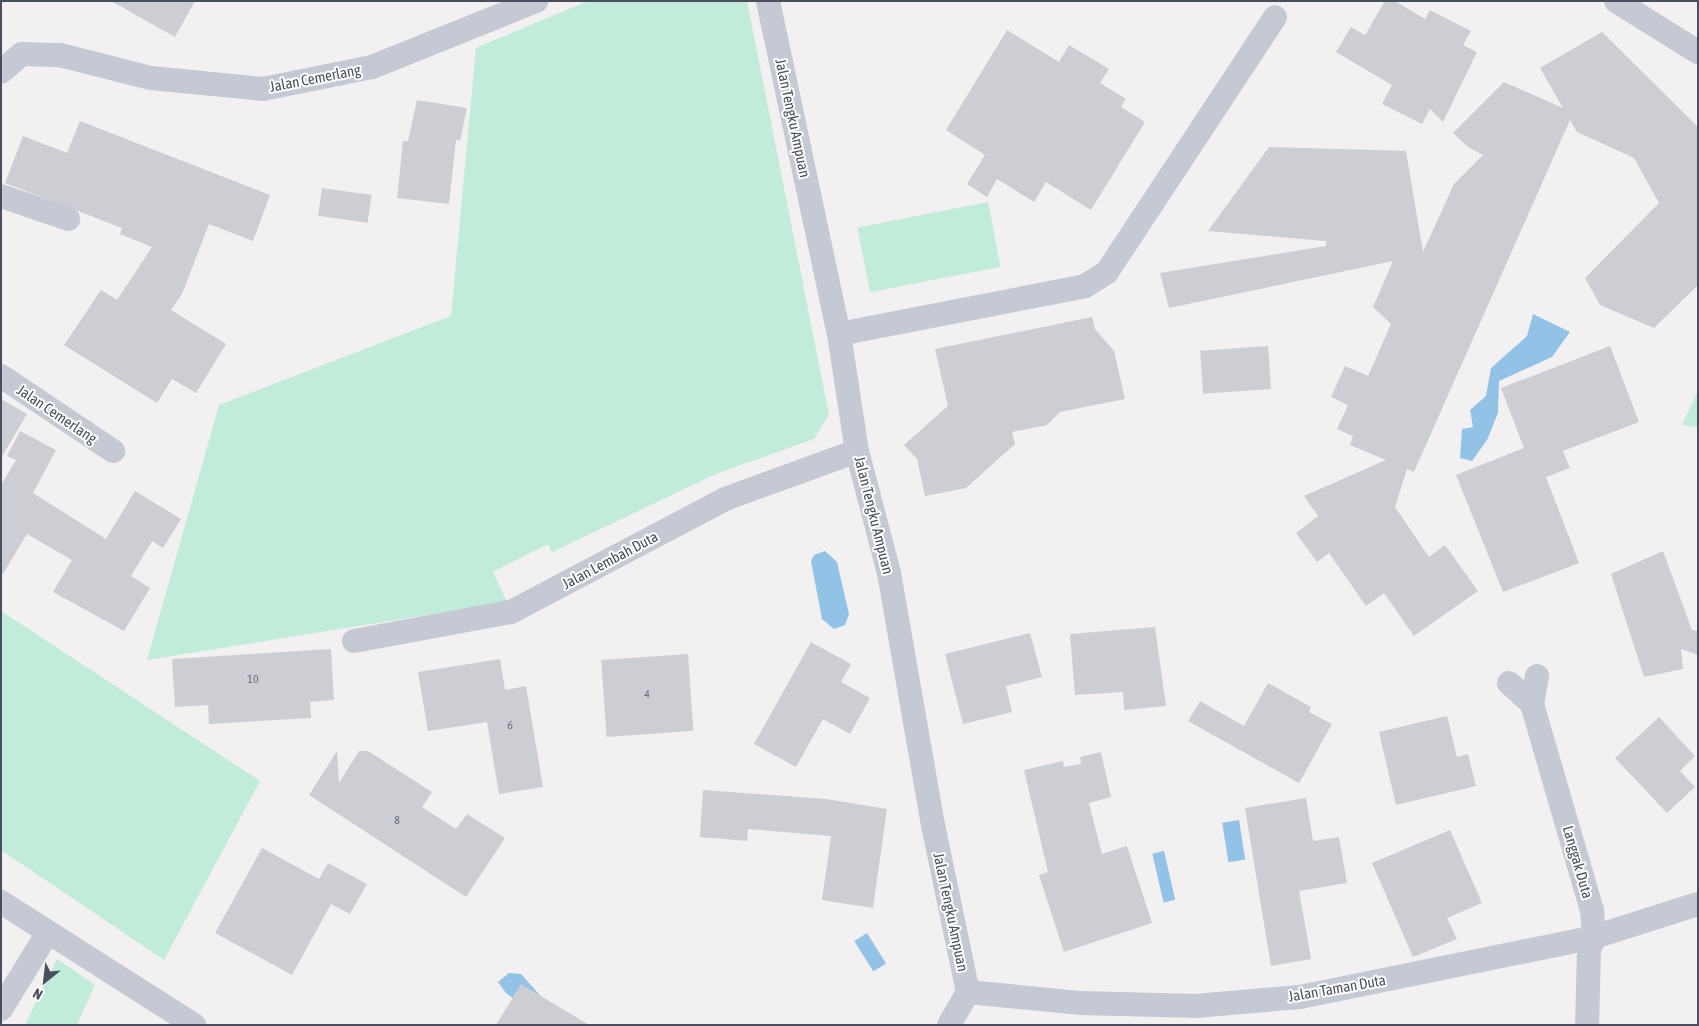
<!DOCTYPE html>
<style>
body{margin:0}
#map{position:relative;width:1699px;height:1026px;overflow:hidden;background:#f2f0f0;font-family:"Asap Condensed",sans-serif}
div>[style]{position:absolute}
.green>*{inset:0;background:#c1ecda;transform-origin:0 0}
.water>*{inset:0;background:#92c3e6;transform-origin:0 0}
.building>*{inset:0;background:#cdced4;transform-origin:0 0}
.street>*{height:24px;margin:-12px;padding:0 12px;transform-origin:12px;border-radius:12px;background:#c4c9d3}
span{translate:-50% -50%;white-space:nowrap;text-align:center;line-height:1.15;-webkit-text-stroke:4px #fff;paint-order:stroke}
.number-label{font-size:12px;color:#6a6f7a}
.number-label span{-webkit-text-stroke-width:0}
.street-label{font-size:15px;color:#494f5c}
.frame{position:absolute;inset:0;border:2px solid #494f5c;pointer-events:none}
.north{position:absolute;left:20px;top:956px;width:50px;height:50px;-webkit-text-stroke:4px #fff;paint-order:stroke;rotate:209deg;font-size:14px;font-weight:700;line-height:20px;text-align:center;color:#494f5c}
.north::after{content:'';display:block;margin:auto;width:18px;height:22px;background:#494f5c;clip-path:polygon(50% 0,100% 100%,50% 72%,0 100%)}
</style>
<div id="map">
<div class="green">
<div style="clip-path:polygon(588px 1px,747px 1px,829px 415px,814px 439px,718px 473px,552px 552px,548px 544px,493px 572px,507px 602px,147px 660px,219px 405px,451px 316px,476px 48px)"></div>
<div style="left:988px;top:202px;width:66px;height:133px;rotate:79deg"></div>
<div style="clip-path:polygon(1698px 391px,1698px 427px,1682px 425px)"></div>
<div style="clip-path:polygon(1px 611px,260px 781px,164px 960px,1px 850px)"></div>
<div style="clip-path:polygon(57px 959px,95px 985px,77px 1025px,25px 1025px)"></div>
</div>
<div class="water">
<div style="clip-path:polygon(1533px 314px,1570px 332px,1552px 357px,1499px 381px,1498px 413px,1487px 440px,1472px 461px,1460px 458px,1462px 429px,1473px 427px,1470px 410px,1486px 396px,1491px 368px,1527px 336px)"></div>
<div style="clip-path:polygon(825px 551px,837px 562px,849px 614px,845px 625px,834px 629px,822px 619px,811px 561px,814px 555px)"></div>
<div style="left:1239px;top:820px;width:40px;height:17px;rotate:81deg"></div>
<div style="left:1164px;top:851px;width:50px;height:12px;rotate:77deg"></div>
<div style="left:867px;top:933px;width:36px;height:15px;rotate:58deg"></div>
<div style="clip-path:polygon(509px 973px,521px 974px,545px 1001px,536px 1015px,506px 993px,498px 982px)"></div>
</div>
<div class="building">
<div style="clip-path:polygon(111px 1px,195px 1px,175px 37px)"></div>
<div style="clip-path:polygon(1385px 1px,1395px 1px,1425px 19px,1430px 10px,1471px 31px,1463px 45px,1477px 52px,1443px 122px,1430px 109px,1422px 124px,1382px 104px,1392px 85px,1336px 52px,1351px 27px,1365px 35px)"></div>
<div style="clip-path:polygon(1007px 30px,1059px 62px,1069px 45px,1109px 69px,1100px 83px,1126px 99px,1121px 107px,1145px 122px,1091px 210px,1046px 182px,1034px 202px,997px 179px,987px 197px,967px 184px,985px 155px,946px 130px)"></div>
<div style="clip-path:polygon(1602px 32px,1698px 127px,1698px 285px,1654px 328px,1600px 305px,1585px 278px,1659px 203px,1634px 158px,1577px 132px,1570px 120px,1414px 472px,1407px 469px,1395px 507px,1429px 557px,1445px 545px,1478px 591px,1414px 636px,1384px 593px,1366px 606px,1329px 553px,1317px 562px,1296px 533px,1318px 516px,1304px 496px,1386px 460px,1350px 445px,1353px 436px,1337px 429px,1348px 405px,1331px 397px,1345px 366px,1368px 376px,1391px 324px,1373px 307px,1393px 261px,1169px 308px,1160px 273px,1326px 246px,1326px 241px,1208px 231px,1269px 147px,1406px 151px,1423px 252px,1454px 184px,1483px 155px,1468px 147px,1453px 133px,1504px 82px,1563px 108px,1540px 68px)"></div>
<div style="clip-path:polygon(417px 100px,467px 108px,460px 141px,456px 140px,449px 204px,397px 198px,403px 141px,408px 141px)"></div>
<div style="clip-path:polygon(80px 121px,270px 195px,253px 241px,209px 224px,182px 294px,171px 310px,226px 344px,196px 393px,172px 379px,157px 403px,64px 345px,101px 290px,117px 300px,152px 247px,120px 234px,122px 228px,5px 183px,23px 136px,67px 153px)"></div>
<div style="left:322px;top:188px;width:50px;height:28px;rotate:8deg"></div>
<div style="clip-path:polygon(1092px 317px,1095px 329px,1114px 351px,1125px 399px,1060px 412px,1047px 425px,1012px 432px,1015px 444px,966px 488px,925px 496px,917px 459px,904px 445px,948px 406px,935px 349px)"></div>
<div style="left:1268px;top:346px;width:43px;height:68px;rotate:86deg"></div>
<div style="clip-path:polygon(1610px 346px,1639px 422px,1563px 451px,1570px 468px,1546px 477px,1579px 563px,1503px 592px,1456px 475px,1524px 448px,1501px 388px)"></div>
<div style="clip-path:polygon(1px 399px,27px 414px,1px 458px)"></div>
<div style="clip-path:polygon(20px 431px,56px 450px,33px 493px,106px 539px,135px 491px,181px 519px,163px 548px,152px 541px,131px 576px,150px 588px,124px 631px,53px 592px,72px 560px,27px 534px,1px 577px,1px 485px,16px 460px,7px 456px)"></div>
<div style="clip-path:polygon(1663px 551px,1692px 630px,1698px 631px,1698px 655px,1681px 649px,1683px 669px,1644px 677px,1611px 574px)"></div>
<div style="clip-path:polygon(1155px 627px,1166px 706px,1124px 710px,1123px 692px,1075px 695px,1070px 634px)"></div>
<div style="clip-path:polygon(1030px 633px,1042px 677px,1006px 686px,1012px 712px,963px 724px,945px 654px)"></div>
<div style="clip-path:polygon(811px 642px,851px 664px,841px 682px,870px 698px,850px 734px,823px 719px,796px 767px,754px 744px)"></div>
<div style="clip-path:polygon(331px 649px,334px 700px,310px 702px,311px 718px,209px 724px,208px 705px,175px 707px,172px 659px)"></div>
<div style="left:688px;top:654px;width:77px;height:87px;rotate:86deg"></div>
<div style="clip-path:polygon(500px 659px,505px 690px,526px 686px,543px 787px,499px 794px,487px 722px,428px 731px,418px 672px)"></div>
<div style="clip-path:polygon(1268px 683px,1311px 707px,1309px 712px,1332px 724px,1299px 783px,1188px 721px,1200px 701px,1244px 726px)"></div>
<div style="clip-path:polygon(1447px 716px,1457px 757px,1468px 754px,1476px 786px,1396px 805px,1379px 732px)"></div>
<div style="clip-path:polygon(1659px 717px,1695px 756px,1680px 771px,1695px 787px,1667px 813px,1615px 758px)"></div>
<div style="clip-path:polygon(337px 751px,339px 783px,359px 751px,368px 751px,432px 792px,422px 807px,456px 829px,467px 814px,505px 838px,466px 897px,309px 795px)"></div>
<div style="clip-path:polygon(1101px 752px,1111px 797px,1089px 803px,1102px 854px,1127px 846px,1152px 923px,1064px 952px,1039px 875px,1048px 872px,1024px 770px,1063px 761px,1064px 767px,1081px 764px,1080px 757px)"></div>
<div style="clip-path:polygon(703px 790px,826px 799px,887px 809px,873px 908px,822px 900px,831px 836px,748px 829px,747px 841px,700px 837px)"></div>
<div style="clip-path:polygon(1306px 798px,1313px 841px,1339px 837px,1347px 883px,1299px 891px,1311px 959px,1271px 966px,1245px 808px)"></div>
<div style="clip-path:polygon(1450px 830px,1482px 903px,1447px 918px,1457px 939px,1413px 957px,1372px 863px)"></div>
<div style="clip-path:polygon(262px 848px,319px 879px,328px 863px,367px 884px,350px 914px,331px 904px,292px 975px,215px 933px)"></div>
<div style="clip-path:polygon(521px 984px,589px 1025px,496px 1025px)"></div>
</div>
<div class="street">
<div style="left:768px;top:1px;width:340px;rotate:78deg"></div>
<div style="left:839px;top:334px;width:118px;rotate:81.3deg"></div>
<div style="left:857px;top:451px;width:126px;rotate:75.3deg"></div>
<div style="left:889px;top:573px;width:256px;rotate:80.1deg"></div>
<div style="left:933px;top:825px;width:171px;rotate:78.2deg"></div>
<div style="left:968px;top:992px;width:38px;rotate:120deg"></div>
<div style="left:1616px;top:1px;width:97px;rotate:31.9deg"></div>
<div style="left:1px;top:72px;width:28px;rotate:-41deg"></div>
<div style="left:22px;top:54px;width:38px;rotate:2deg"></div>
<div style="left:60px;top:55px;width:94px;rotate:14.2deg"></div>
<div style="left:151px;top:78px;width:113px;rotate:5.6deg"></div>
<div style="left:263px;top:89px;width:111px;rotate:-11.4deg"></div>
<div style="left:372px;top:67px;width:177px;rotate:-21.9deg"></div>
<div style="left:1px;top:196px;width:71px;rotate:18.9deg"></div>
<div style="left:839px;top:334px;width:251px;rotate:-11deg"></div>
<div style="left:1085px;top:286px;width:26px;rotate:-32deg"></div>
<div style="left:1107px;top:272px;width:305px;rotate:-56.6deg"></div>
<div style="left:1px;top:376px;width:135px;rotate:33.8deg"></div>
<div style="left:354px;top:641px;width:160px;rotate:-10.5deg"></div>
<div style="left:511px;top:612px;width:242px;rotate:-27.8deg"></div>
<div style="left:725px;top:499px;width:140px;rotate:-20deg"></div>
<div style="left:1537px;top:676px;width:28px;rotate:100deg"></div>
<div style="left:1532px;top:704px;width:215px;rotate:73.8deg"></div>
<div style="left:1592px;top:910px;width:27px;rotate:86deg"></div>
<div style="left:1594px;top:937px;width:15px;rotate:110deg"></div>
<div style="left:1589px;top:951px;width:74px;rotate:91.5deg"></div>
<div style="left:1509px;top:683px;width:31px;rotate:42deg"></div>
<div style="left:1px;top:902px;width:229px;rotate:32.5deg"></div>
<div style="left:968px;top:992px;width:114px;rotate:5.6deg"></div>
<div style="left:1081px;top:1003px;width:114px;rotate:1.5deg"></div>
<div style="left:1195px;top:1006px;width:105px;rotate:-4.9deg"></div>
<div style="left:1300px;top:997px;width:300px;rotate:-11.5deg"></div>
<div style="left:1594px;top:937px;width:109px;rotate:-17.6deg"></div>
<div style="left:1px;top:1009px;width:88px;rotate:-58.5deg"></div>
</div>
<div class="number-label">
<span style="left:253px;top:680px">10</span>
<span style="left:647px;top:695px">4</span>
<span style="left:510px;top:726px">6</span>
<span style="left:397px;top:821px">8</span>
</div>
<div class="street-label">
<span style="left:315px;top:78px;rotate:-11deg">Jalan Cemerlang</span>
<span style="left:793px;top:118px;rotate:78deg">Jalan Tengku Ampuan</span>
<span style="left:57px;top:414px;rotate:34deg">Jalan Cemerlang</span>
<span style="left:874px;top:515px;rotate:76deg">Jalan Tengku Ampuan</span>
<span style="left:610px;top:560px;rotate:-28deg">Jalan Lembah Duta</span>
<span style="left:1578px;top:862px;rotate:74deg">Langgak Duta</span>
<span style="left:951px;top:912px;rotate:78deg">Jalan Tengku Ampuan</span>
<span style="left:1337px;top:988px;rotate:-10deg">Jalan Taman Duta</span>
</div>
<div class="frame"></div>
<div class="north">N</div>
</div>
